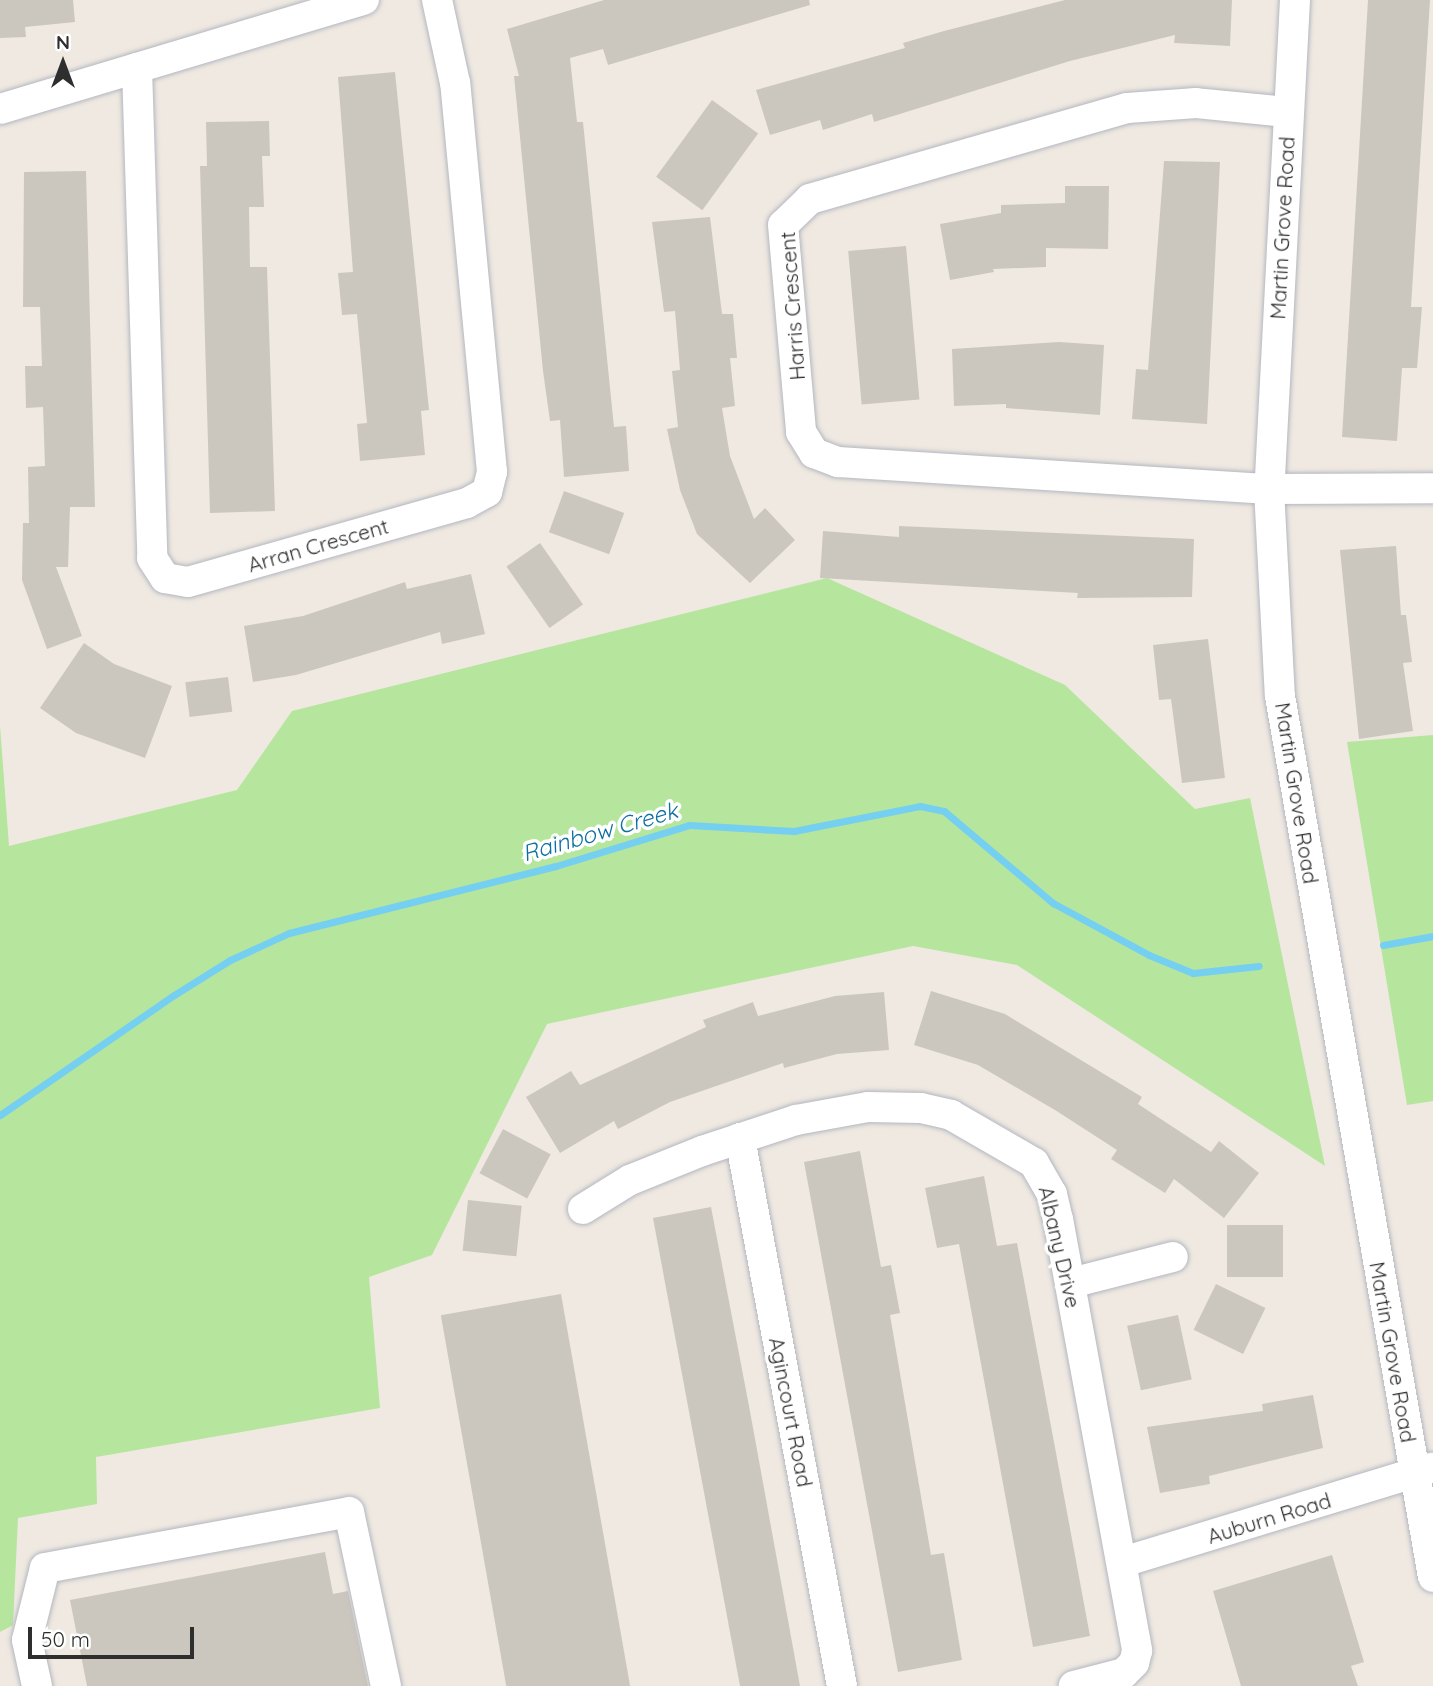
<!DOCTYPE html>
<style>
body{margin:0}
#map{position:relative;width:1433px;height:1686px;overflow:hidden;background:#efe9e1;font-family:Quicksand,sans-serif}
div>[style]{position:absolute}
.green>*{inset:0;background:#b6e59e}
.stream>*{height:7px;margin:-3.5px;padding:0 3.5px;transform-origin:3.5px;border-radius:3.5px;background:#75cff0}
.building>*{inset:0;background:#cbc7bf;transform-origin:0 0}
.roads{filter:drop-shadow(0 0 2px #b4b7c1) drop-shadow(0 0 2px #b4b7c1)}
.minor>*{height:30px;margin:-15px;padding:0 15px;transform-origin:15px;border-radius:15px;background:#fff}
span{translate:-50% -50%;white-space:nowrap;text-align:center;line-height:1.15;-webkit-text-stroke:7px #fff;paint-order:stroke}
.street-label{font-size:21px;color:#2e2e2e}
.water-label{font-size:23px;color:#0d6fa3;font-style:italic}
.north{position:absolute;left:28px;top:28px;width:70px;height:70px;-webkit-text-stroke:5px #fff;paint-order:stroke;rotate:0deg;font-size:19px;font-weight:700;line-height:28px;text-align:center;color:#2e2e2e}
.north::after{content:'';display:block;margin:auto;width:24px;height:32px;background:#2e2e2e;clip-path:polygon(50% 0,100% 100%,50% 72%,0 100%)}
.scale{position:absolute;left:28px;top:1627px;width:166px;height:32px;box-sizing:border-box;border:4px solid #2e2e2e;border-top:0;padding-left:9px;font-size:21px;line-height:24px;white-space:nowrap;color:#2e2e2e;-webkit-text-stroke:5px #fff;paint-order:stroke}
</style>
<div id="map">
<div class="green">
<div style="clip-path:polygon(827px 578px,1065px 685px,1195px 809px,1250px 798px,1325px 1166px,1017px 965px,913px 946px,547px 1024px,432px 1255px,369px 1277px,380px 1408px,96px 1457px,97px 1504px,18px 1518px,13px 1625px,0 1632px,0 726px,9px 846px,237px 790px,292px 711px)"></div>
<div style="clip-path:polygon(1433px 735px,1433px 1101px,1407px 1105px,1347px 742px)"></div>
</div>
<div class="stream">
<div style="left:1383px;top:945px;width:51px;rotate:-10.2deg"></div>
<div style="left:0;top:1115px;width:211px;rotate:-34.6deg"></div>
<div style="left:174px;top:995px;width:66px;rotate:-32deg"></div>
<div style="left:230px;top:960px;width:65px;rotate:-24.6deg"></div>
<div style="left:289px;top:933px;width:275px;rotate:-14.1deg"></div>
<div style="left:556px;top:866px;width:139px;rotate:-17.1deg"></div>
<div style="left:689px;top:825px;width:105px;rotate:3.3deg"></div>
<div style="left:794px;top:831px;width:128px;rotate:-11.2deg"></div>
<div style="left:920px;top:806px;width:25px;rotate:12deg"></div>
<div style="left:944px;top:811px;width:143px;rotate:40.2deg"></div>
<div style="left:1053px;top:903px;width:109px;rotate:28.4deg"></div>
<div style="left:1149px;top:955px;width:48px;rotate:22.2deg"></div>
<div style="left:1193px;top:973px;width:66px;rotate:-6.1deg"></div>
</div>
<div class="building">
<div style="clip-path:polygon(0 0,73px 0,75px 22px,25px 27px,26px 37px,0 38px)"></div>
<div style="clip-path:polygon(604px 0,809px 0,810px 5px,608px 65px,603px 49px,570px 58px,577px 122px,583px 122px,614px 427px,626px 426px,629px 471px,564px 477px,560px 420px,550px 421px,543px 371px,514px 76px,519px 76px,507px 29px)"></div>
<div style="clip-path:polygon(1065px 0,1232px 0,1230px 46px,1174px 43px,1175px 35px,1070px 61px,874px 122px,872px 114px,823px 130px,820px 120px,770px 135px,756px 90px,905px 48px,903px 43px,944px 31px)"></div>
<div style="clip-path:polygon(1368px 0,1430px 0,1411px 307px,1422px 307px,1417px 368px,1402px 368px,1397px 441px,1342px 437px)"></div>
<div style="clip-path:polygon(395px 72px,429px 410px,421px 411px,425px 455px,360px 461px,357px 424px,367px 423px,357px 314px,342px 315px,338px 273px,353px 272px,338px 77px)"></div>
<div style="left:712px;top:100px;width:57px;height:95px;rotate:36deg"></div>
<div style="clip-path:polygon(269px 121px,270px 156px,262px 156px,264px 207px,249px 207px,250px 267px,267px 267px,275px 511px,210px 513px,200px 166px,207px 166px,206px 122px)"></div>
<div style="clip-path:polygon(1164px 161px,1220px 162px,1207px 424px,1132px 419px,1136px 369px,1148px 370px)"></div>
<div style="clip-path:polygon(86px 171px,95px 507px,70px 507px,68px 567px,56px 567px,82px 636px,47px 649px,22px 580px,23px 523px,29px 523px,28px 467px,45px 466px,43px 407px,26px 408px,25px 366px,42px 366px,40px 307px,23px 307px,24px 172px)"></div>
<div style="clip-path:polygon(1065px 186px,1109px 186px,1108px 249px,1046px 248px,1046px 267px,993px 269px,994px 272px,950px 280px,940px 224px,1001px 213px,1001px 205px,1065px 203px)"></div>
<div style="clip-path:polygon(710px 217px,722px 314px,733px 314px,737px 358px,730px 358px,735px 406px,722px 408px,730px 456px,754px 519px,765px 508px,795px 540px,750px 583px,697px 534px,680px 490px,667px 429px,678px 427px,672px 371px,680px 370px,675px 311px,664px 312px,652px 222px)"></div>
<div style="left:906px;top:246px;width:154px;height:58px;rotate:85deg"></div>
<div style="clip-path:polygon(1059px 342px,1104px 345px,1100px 415px,1006px 408px,1006px 404px,954px 406px,952px 349px)"></div>
<div style="left:564px;top:491px;width:64px;height:44px;rotate:20deg"></div>
<div style="clip-path:polygon(899px 526px,1194px 539px,1192px 597px,1077px 598px,1078px 593px,820px 578px,823px 531px,899px 537px)"></div>
<div style="left:540px;top:543px;width:75px;height:41px;rotate:55deg"></div>
<div style="clip-path:polygon(1396px 546px,1401px 615px,1406px 615px,1412px 662px,1403px 663px,1413px 731px,1359px 739px,1340px 550px)"></div>
<div style="clip-path:polygon(471px 574px,485px 634px,442px 644px,440px 632px,296px 675px,253px 682px,244px 626px,303px 616px,405px 582px,407px 589px)"></div>
<div style="clip-path:polygon(1208px 639px,1225px 778px,1182px 783px,1171px 699px,1159px 700px,1153px 645px)"></div>
<div style="clip-path:polygon(84px 643px,114px 664px,172px 686px,145px 758px,76px 733px,40px 708px)"></div>
<div style="left:228px;top:677px;width:35px;height:43px;rotate:83deg"></div>
<div style="clip-path:polygon(931px 991px,1005px 1014px,1142px 1097px,1138px 1104px,1211px 1152px,1219px 1141px,1259px 1173px,1224px 1218px,1174px 1179px,1165px 1193px,1111px 1159px,1117px 1150px,1055px 1110px,978px 1065px,914px 1045px)"></div>
<div style="clip-path:polygon(884px 992px,889px 1050px,837px 1054px,784px 1068px,783px 1063px,670px 1102px,618px 1129px,614px 1121px,560px 1153px,526px 1097px,571px 1071px,580px 1085px,706px 1027px,703px 1020px,753px 1002px,758px 1016px,835px 996px)"></div>
<div style="left:503px;top:1129px;width:54px;height:50px;rotate:28deg"></div>
<div style="clip-path:polygon(860px 1151px,881px 1267px,891px 1265px,900px 1313px,890px 1315px,931px 1555px,944px 1553px,962px 1660px,898px 1672px,804px 1162px)"></div>
<div style="clip-path:polygon(984px 1176px,997px 1246px,1017px 1243px,1090px 1636px,1033px 1647px,959px 1244px,937px 1248px,925px 1188px)"></div>
<div style="left:468px;top:1200px;width:54px;height:51px;rotate:6deg"></div>
<div style="clip-path:polygon(711px 1207px,749px 1406px,800px 1686px,740px 1686px,653px 1218px)"></div>
<div style="left:1227px;top:1225px;width:56px;height:52px"></div>
<div style="left:1216px;top:1284px;width:55px;height:51px;rotate:26deg"></div>
<div style="left:561px;top:1294px;width:399px;height:122px;rotate:80deg"></div>
<div style="left:1178px;top:1315px;width:66px;height:52px;rotate:78deg"></div>
<div style="clip-path:polygon(1313px 1395px,1323px 1448px,1209px 1476px,1210px 1484px,1160px 1493px,1147px 1427px,1263px 1411px,1262px 1404px)"></div>
<div style="clip-path:polygon(325px 1552px,333px 1594px,348px 1591px,368px 1686px,87px 1686px,70px 1600px)"></div>
<div style="clip-path:polygon(1332px 1555px,1364px 1662px,1351px 1666px,1358px 1686px,1241px 1686px,1213px 1591px)"></div>
</div>
<div class="roads">
<div class="minor">
<div style="left:1295px;top:0;width:490px;rotate:93deg"></div>
<div style="left:1269px;top:489px;width:207px;rotate:87deg"></div>
<div style="left:1280px;top:696px;width:894px;rotate:80.15deg"></div>
<div style="left:137px;top:68px;width:490px;rotate:88.2deg"></div>
<div style="left:152px;top:558px;width:24px;rotate:57deg"></div>
<div style="left:165px;top:578px;width:23px;rotate:10deg"></div>
<div style="left:188px;top:582px;width:290px;rotate:-15.8deg"></div>
<div style="left:467px;top:503px;width:23px;rotate:-29deg"></div>
<div style="left:487px;top:492px;width:21px;rotate:-76deg"></div>
<div style="left:492px;top:472px;width:391px;rotate:-95.4deg"></div>
<div style="left:455px;top:83px;width:85px;rotate:-102.2deg"></div>
<div style="left:0;top:109px;width:380px;rotate:-16.7deg"></div>
<div style="left:1287px;top:112px;width:91px;rotate:-174.4deg"></div>
<div style="left:1196px;top:103px;width:69px;rotate:175.9deg"></div>
<div style="left:1127px;top:108px;width:330px;rotate:164deg"></div>
<div style="left:810px;top:199px;width:37px;rotate:136deg"></div>
<div style="left:783px;top:225px;width:208px;rotate:85deg"></div>
<div style="left:801px;top:432px;width:25px;rotate:58deg"></div>
<div style="left:814px;top:453px;width:26px;rotate:21deg"></div>
<div style="left:838px;top:462px;width:432px;rotate:3.6deg"></div>
<div style="left:1269px;top:489px;width:164px;rotate:-0.3deg"></div>
<div style="left:740px;top:1138px;width:557px;rotate:79.46deg"></div>
<div style="left:583px;top:1209px;width:55px;rotate:-31.7deg"></div>
<div style="left:630px;top:1180px;width:78px;rotate:-21.9deg"></div>
<div style="left:702px;top:1151px;width:99px;rotate:-18.3deg"></div>
<div style="left:796px;top:1120px;width:73px;rotate:-10.2deg"></div>
<div style="left:868px;top:1107px;width:53px;rotate:1.1deg"></div>
<div style="left:921px;top:1108px;width:31px;rotate:13deg"></div>
<div style="left:951px;top:1115px;width:96px;rotate:30deg"></div>
<div style="left:1034px;top:1163px;width:36px;rotate:60deg"></div>
<div style="left:1052px;top:1194px;width:26px;rotate:77deg"></div>
<div style="left:1058px;top:1219px;width:439px;rotate:79.6deg"></div>
<div style="left:1137px;top:1651px;width:12px;rotate:104deg"></div>
<div style="left:1134px;top:1663px;width:14px;rotate:135deg"></div>
<div style="left:1124px;top:1673px;width:52px;rotate:165.4deg"></div>
<div style="left:1071px;top:1283px;width:105px;rotate:-14.3deg"></div>
<div style="left:1123px;top:1562px;width:322px;rotate:-17deg"></div>
<div style="left:37px;top:1686px;width:47px;rotate:-102.3deg"></div>
<div style="left:27px;top:1640px;width:74px;rotate:-76deg"></div>
<div style="left:45px;top:1568px;width:309px;rotate:-10.4deg"></div>
<div style="left:349px;top:1512px;width:178px;rotate:78deg"></div>
</div>
</div>
<div class="street-label">
<span style="left:1282px;top:228px;rotate:-87deg">Martin Grove Road</span>
<span style="left:792px;top:306px;rotate:-94deg">Harris Crescent</span>
<span style="left:318px;top:545px;rotate:-16deg">Arran Crescent</span>
<span style="left:1297px;top:793px;rotate:81deg">Martin Grove Road</span>
<span style="left:1060px;top:1247px;rotate:77deg">Albany Drive</span>
<span style="left:1393px;top:1352px;rotate:80deg">Martin Grove Road</span>
<span style="left:791px;top:1412px;rotate:79deg">Agincourt Road</span>
<span style="left:1269px;top:1518px;rotate:-17deg">Auburn Road</span>
</div>
<div class="water-label">
<span style="left:600px;top:832px;rotate:-16deg">Rainbow Creek</span>
</div>
<div class="north">N</div>
<div class="scale">50 m</div>
</div>
